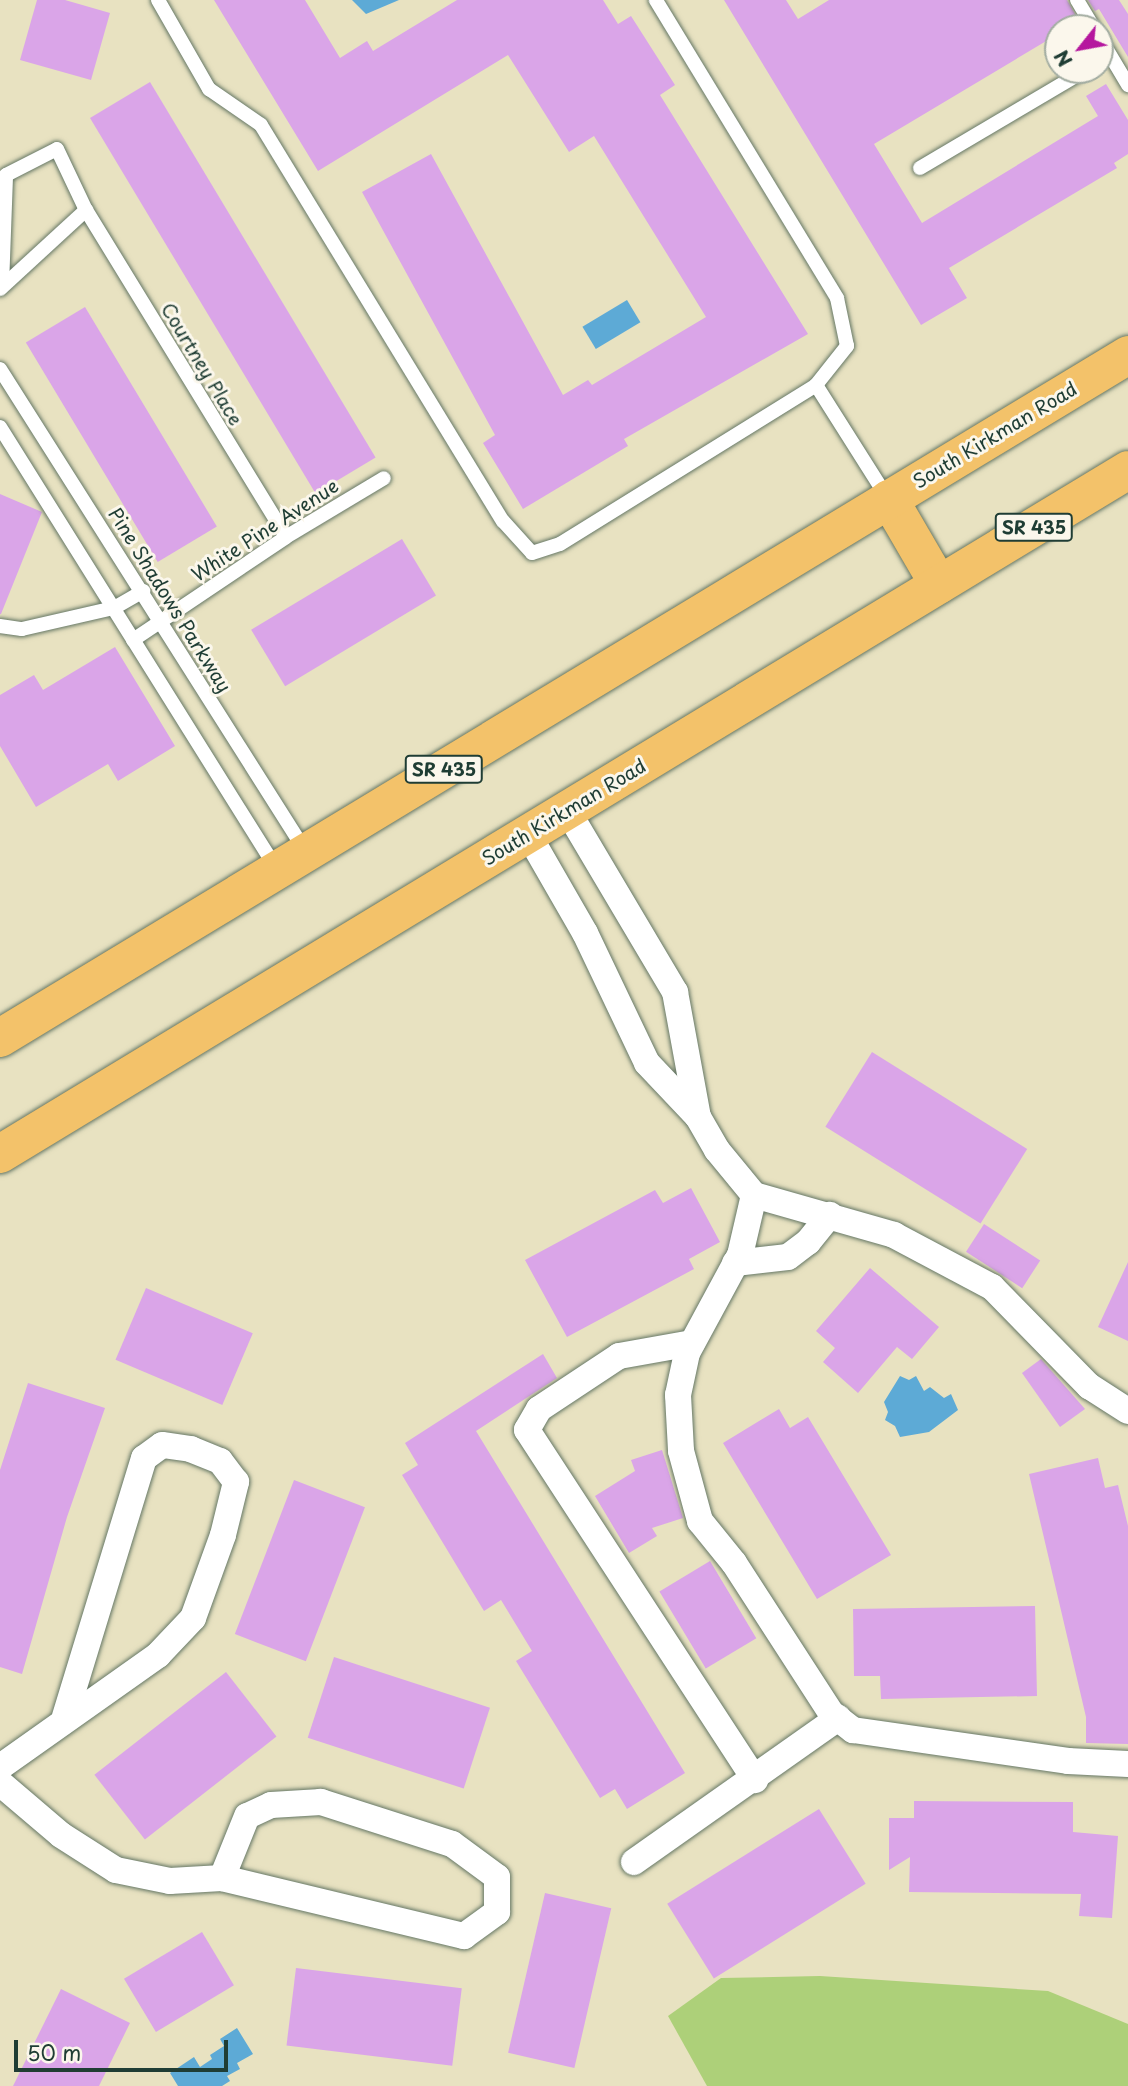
<!DOCTYPE html>
<style>
body{margin:0}
#map{position:relative;width:1128px;height:2086px;overflow:hidden;background:#e8e2c1;font-family:"Playpen Sans",sans-serif}
div>[style]{position:absolute}
.green>*{inset:0;background:#add079}
.water>*{inset:0;background:#5daad6;transform-origin:0 0}
.building>*{inset:0;background:#daa5e8;transform-origin:0 0}
.roads{filter:drop-shadow(0 0 2px #657765) drop-shadow(0 0 2px #657765)}
.service>*{height:14px;margin:-7px;padding:0 7px;transform-origin:7px;border-radius:7px;background:#fff}
.minor>*{height:26px;margin:-13px;padding:0 13px;transform-origin:13px;border-radius:13px;background:#fff}
.primary>*{height:38px;margin:-19px;padding:0 19px;transform-origin:19px;border-radius:19px;background:#f3c26a}
span{translate:-50% -50%;white-space:nowrap;text-align:center;line-height:1.15;-webkit-text-stroke:6px #fbf7ec;paint-order:stroke}
.shield-label span{padding:2px 5px;background:#fbf7ec;border:2px solid;border-radius:5px;-webkit-text-stroke-width:0}
.shield-label{font-size:18px;color:#1f3d34;font-weight:700}
.street-label{font-size:19px;color:#1f3d34}
.north{position:absolute;left:1044px;top:14px;width:70px;height:70px;box-sizing:border-box;background:#fbf7ec;border:2px solid #a3ada2;border-radius:50%;rotate:239deg;font-size:19px;font-weight:700;line-height:28px;text-align:center;color:#1f3d34}
.north::after{content:'';display:block;margin:auto;width:24px;height:32px;background:#b5179e;clip-path:polygon(50% 0,100% 100%,50% 72%,0 100%)}
.scale{position:absolute;left:14px;top:2040px;width:214px;height:32px;box-sizing:border-box;border:4px solid #1f3d34;border-top:0;padding-left:9px;font-size:21px;line-height:24px;white-space:nowrap;color:#1f3d34;-webkit-text-stroke:5px #fbf7ec;paint-order:stroke}
</style>
<div id="map">
<div class="green">
<div style="clip-path:polygon(820px 1976px,1048px 1991px,1128px 2024px,1128px 2086px,707px 2086px,668px 2016px,721px 1978px)"></div>
</div>
<div class="water">
<div style="clip-path:polygon(352px 0,399px 0,366px 14px)"></div>
<div style="left:627px;top:300px;width:26px;height:52px;rotate:59deg"></div>
<div style="clip-path:polygon(900px 1376px,909px 1380px,916px 1376px,924px 1391px,930px 1387px,944px 1398px,951px 1394px,958px 1410px,929px 1432px,900px 1437px,895px 1426px,885px 1420px,888px 1412px,884px 1402px)"></div>
<div style="clip-path:polygon(237px 2028px,253px 2054px,237px 2063px,240px 2069px,227px 2076px,230px 2081px,222px 2086px,178px 2086px,170px 2073px,194px 2057px,200px 2067px,212px 2059px,210px 2055px,224px 2046px,220px 2039px)"></div>
</div>
<div class="building">
<div style="clip-path:polygon(37px 0,65px 0,110px 13px,91px 80px,20px 60px)"></div>
<div style="clip-path:polygon(214px 0,305px 0,340px 58px,367px 41px,373px 51px,457px 0,603px 0,618px 24px,631px 16px,675px 85px,660px 95px,808px 334px,624px 439px,628px 446px,523px 509px,483px 443px,495px 435px,362px 192px,431px 154px,563px 395px,588px 380px,592px 385px,706px 317px,594px 136px,569px 152px,508px 55px,318px 171px)"></div>
<div style="clip-path:polygon(724px 0,786px 0,798px 19px,829px 0,1067px 0,1079px 21px,1058px 28px,1058px 34px,874px 144px,922px 223px,1098px 116px,1086px 96px,1106px 84px,1128px 120px,1128px 154px,1114px 163px,1117px 168px,949px 268px,967px 298px,921px 325px)"></div>
<div style="clip-path:polygon(1088px 0,1119px 0,1128px 14px,1128px 57px,1099px 9px,1095px 11px)"></div>
<div style="left:150px;top:82px;width:438px;height:70px;rotate:59deg"></div>
<div style="left:85px;top:307px;width:256px;height:69px;rotate:59deg"></div>
<div style="clip-path:polygon(0 494px,42px 512px,1px 614px,0 614px)"></div>
<div style="left:402px;top:539px;width:66px;height:176px;rotate:59deg"></div>
<div style="clip-path:polygon(115px 647px,175px 746px,118px 781px,108px 764px,36px 807px,0 746px,0 695px,34px 675px,43px 690px)"></div>
<div style="left:872px;top:1052px;width:183px;height:88px;rotate:32deg"></div>
<div style="clip-path:polygon(691px 1188px,720px 1242px,689px 1259px,694px 1269px,567px 1337px,525px 1260px,655px 1190px,663px 1203px)"></div>
<div style="left:984px;top:1224px;width:67px;height:33px;rotate:33deg"></div>
<div style="clip-path:polygon(1128px 1262px,1128px 1341px,1098px 1327px)"></div>
<div style="clip-path:polygon(870px 1268px,939px 1327px,912px 1359px,897px 1347px,858px 1393px,823px 1362px,835px 1348px,816px 1331px)"></div>
<div style="left:146px;top:1288px;width:116px;height:78px;rotate:23deg"></div>
<div style="clip-path:polygon(543px 1354px,557px 1378px,476px 1431px,685px 1773px,627px 1809px,615px 1789px,600px 1798px,516px 1661px,532px 1651px,501px 1600px,484px 1611px,402px 1475px,418px 1465px,405px 1443px)"></div>
<div style="clip-path:polygon(1041px 1359px,1085px 1409px,1060px 1427px,1022px 1373px)"></div>
<div style="clip-path:polygon(28px 1383px,105px 1408px,67px 1517px,22px 1674px,0 1667px,0 1470px)"></div>
<div style="clip-path:polygon(779px 1409px,790px 1428px,808px 1417px,891px 1555px,817px 1599px,723px 1443px)"></div>
<div style="clip-path:polygon(662px 1450px,683px 1518px,652px 1528px,657px 1536px,629px 1553px,595px 1496px,635px 1471px,631px 1460px)"></div>
<div style="clip-path:polygon(1098px 1458px,1105px 1488px,1118px 1485px,1128px 1526px,1128px 1744px,1086px 1743px,1086px 1717px,1029px 1474px)"></div>
<div style="left:294px;top:1480px;width:76px;height:165px;rotate:21deg"></div>
<div style="left:710px;top:1561px;width:90px;height:59px;rotate:59deg"></div>
<div style="clip-path:polygon(1035px 1606px,1037px 1696px,881px 1699px,880px 1676px,854px 1676px,853px 1609px)"></div>
<div style="left:334px;top:1657px;width:164px;height:85px;rotate:18deg"></div>
<div style="left:226px;top:1672px;width:82px;height:167px;rotate:52deg"></div>
<div style="clip-path:polygon(914px 1801px,1073px 1802px,1073px 1832px,1118px 1836px,1112px 1918px,1079px 1916px,1081px 1894px,909px 1892px,910px 1857px,889px 1870px,889px 1818px,914px 1818px)"></div>
<div style="left:819px;top:1809px;width:88px;height:179px;rotate:58deg"></div>
<div style="left:545px;top:1893px;width:68px;height:164px;rotate:13deg"></div>
<div style="left:202px;top:1932px;width:62px;height:91px;rotate:59deg"></div>
<div style="left:296px;top:1968px;width:167px;height:78px;rotate:7deg"></div>
<div style="clip-path:polygon(61px 1989px,130px 2023px,99px 2086px,13px 2086px)"></div>
</div>
<div class="roads">
<div class="service">
<div style="left:158px;top:0;width:103px;rotate:60.2deg"></div>
<div style="left:209px;top:89px;width:63px;rotate:34.7deg"></div>
<div style="left:261px;top:125px;width:464px;rotate:58.6deg"></div>
<div style="left:503px;top:521px;width:43px;rotate:47.8deg"></div>
<div style="left:532px;top:553px;width:29px;rotate:-18deg"></div>
<div style="left:560px;top:544px;width:301px;rotate:-31.8deg"></div>
<div style="left:816px;top:385px;width:50px;rotate:-51.5deg"></div>
<div style="left:847px;top:346px;width:49px;rotate:-101.8deg"></div>
<div style="left:837px;top:298px;width:349px;rotate:-121.3deg"></div>
<div style="left:1077px;top:0;width:33px;rotate:59deg"></div>
<div style="left:1100px;top:38px;width:55px;rotate:59.2deg"></div>
<div style="left:920px;top:168px;width:193px;rotate:-30.6deg"></div>
<div style="left:2px;top:286px;width:111px;rotate:-87.9deg"></div>
<div style="left:6px;top:175px;width:57px;rotate:-27deg"></div>
<div style="left:57px;top:149px;width:68px;rotate:64.6deg"></div>
<div style="left:86px;top:210px;width:383px;rotate:58.5deg"></div>
<div style="left:0;top:289px;width:117px;rotate:-42.6deg"></div>
<div style="left:0;top:369px;width:572px;rotate:57.64deg"></div>
<div style="left:816px;top:385px;width:135px;rotate:57.7deg"></div>
<div style="left:0;top:427px;width:520px;rotate:57.96deg"></div>
<div style="left:0;top:626px;width:22px;rotate:8deg"></div>
<div style="left:22px;top:629px;width:94px;rotate:-12.9deg"></div>
<div style="left:114px;top:608px;width:34px;rotate:-30deg"></div>
<div style="left:133px;top:640px;width:184px;rotate:-33.9deg"></div>
<div style="left:286px;top:537px;width:114px;rotate:-31deg"></div>
</div>
<div class="minor">
<div style="left:567px;top:810px;width:212px;rotate:59.3deg"></div>
<div style="left:675px;top:992px;width:127px;rotate:79.6deg"></div>
<div style="left:528px;top:834px;width:114px;rotate:60.1deg"></div>
<div style="left:585px;top:933px;width:144px;rotate:64.5deg"></div>
<div style="left:647px;top:1063px;width:74px;rotate:46.6deg"></div>
<div style="left:698px;top:1117px;width:38px;rotate:60deg"></div>
<div style="left:717px;top:1150px;width:58px;rotate:50.6deg"></div>
<div style="left:754px;top:1195px;width:146px;rotate:15.9deg"></div>
<div style="left:894px;top:1235px;width:111px;rotate:28deg"></div>
<div style="left:992px;top:1287px;width:139px;rotate:45.6deg"></div>
<div style="left:1089px;top:1386px;width:46px;rotate:32.7deg"></div>
<div style="left:754px;top:1195px;width:62px;rotate:103.1deg"></div>
<div style="left:740px;top:1255px;width:111px;rotate:118.4deg"></div>
<div style="left:687px;top:1353px;width:43px;rotate:102.1deg"></div>
<div style="left:678px;top:1395px;width:56px;rotate:86.9deg"></div>
<div style="left:681px;top:1451px;width:73px;rotate:74.8deg"></div>
<div style="left:700px;top:1521px;width:54px;rotate:51deg"></div>
<div style="left:734px;top:1563px;width:179px;rotate:57.1deg"></div>
<div style="left:831px;top:1713px;width:28px;rotate:38deg"></div>
<div style="left:853px;top:1730px;width:217px;rotate:8.2deg"></div>
<div style="left:1068px;top:1761px;width:60px;rotate:2.9deg"></div>
<div style="left:735px;top:1263px;width:53px;rotate:-6.5deg"></div>
<div style="left:788px;top:1257px;width:25px;rotate:-37deg"></div>
<div style="left:808px;top:1242px;width:35px;rotate:-51deg"></div>
<div style="left:692px;top:1343px;width:74px;rotate:169.9deg"></div>
<div style="left:619px;top:1356px;width:96px;rotate:146.5deg"></div>
<div style="left:539px;top:1409px;width:24px;rotate:120deg"></div>
<div style="left:527px;top:1430px;width:418px;rotate:56.9deg"></div>
<div style="left:0;top:1767px;width:194px;rotate:-35.3deg"></div>
<div style="left:158px;top:1655px;width:51px;rotate:-46.6deg"></div>
<div style="left:193px;top:1618px;width:88px;rotate:-70.1deg"></div>
<div style="left:223px;top:1535px;width:55px;rotate:-76.2deg"></div>
<div style="left:236px;top:1482px;width:26px;rotate:-127deg"></div>
<div style="left:220px;top:1461px;width:31px;rotate:-158deg"></div>
<div style="left:191px;top:1449px;width:29px;rotate:-172deg"></div>
<div style="left:162px;top:1445px;width:22px;rotate:144deg"></div>
<div style="left:144px;top:1458px;width:271px;rotate:107deg"></div>
<div style="left:0;top:1783px;width:80px;rotate:40.4deg"></div>
<div style="left:61px;top:1835px;width:65px;rotate:32.5deg"></div>
<div style="left:116px;top:1870px;width:55px;rotate:11.5deg"></div>
<div style="left:170px;top:1881px;width:52px;rotate:-3.3deg"></div>
<div style="left:222px;top:1878px;width:249px;rotate:13.5deg"></div>
<div style="left:464px;top:1936px;width:41px;rotate:-36deg"></div>
<div style="left:497px;top:1912px;width:35px;rotate:-90deg"></div>
<div style="left:497px;top:1877px;width:56px;rotate:-143.7deg"></div>
<div style="left:452px;top:1844px;width:138px;rotate:-162.2deg"></div>
<div style="left:321px;top:1802px;width:50px;rotate:176.6deg"></div>
<div style="left:271px;top:1805px;width:26px;rotate:155deg"></div>
<div style="left:247px;top:1816px;width:67px;rotate:112deg"></div>
<div style="left:634px;top:1862px;width:250px;rotate:-35.2deg"></div>
</div>
<div class="primary">
<div style="left:889px;top:499px;width:99px;rotate:59.8deg"></div>
<div style="left:0;top:1038px;width:1319px;rotate:-31.19deg"></div>
<div style="left:0;top:1154px;width:1319px;rotate:-31.23deg"></div>
</div>
</div>
<div class="shield-label">
<span style="left:1034px;top:527px">SR 435</span>
<span style="left:444px;top:769px">SR 435</span>
</div>
<div class="street-label">
<span style="left:202px;top:364px;rotate:59deg">Courtney Place</span>
<span style="left:995px;top:435px;rotate:-31deg">South Kirkman Road</span>
<span style="left:265px;top:530px;rotate:-33deg">White Pine Avenue</span>
<span style="left:170px;top:600px;rotate:58deg">Pine Shadows Parkway</span>
<span style="left:564px;top:812px;rotate:-31deg">South Kirkman Road</span>
</div>
<div class="north">N</div>
<div class="scale">50 m</div>
</div>
